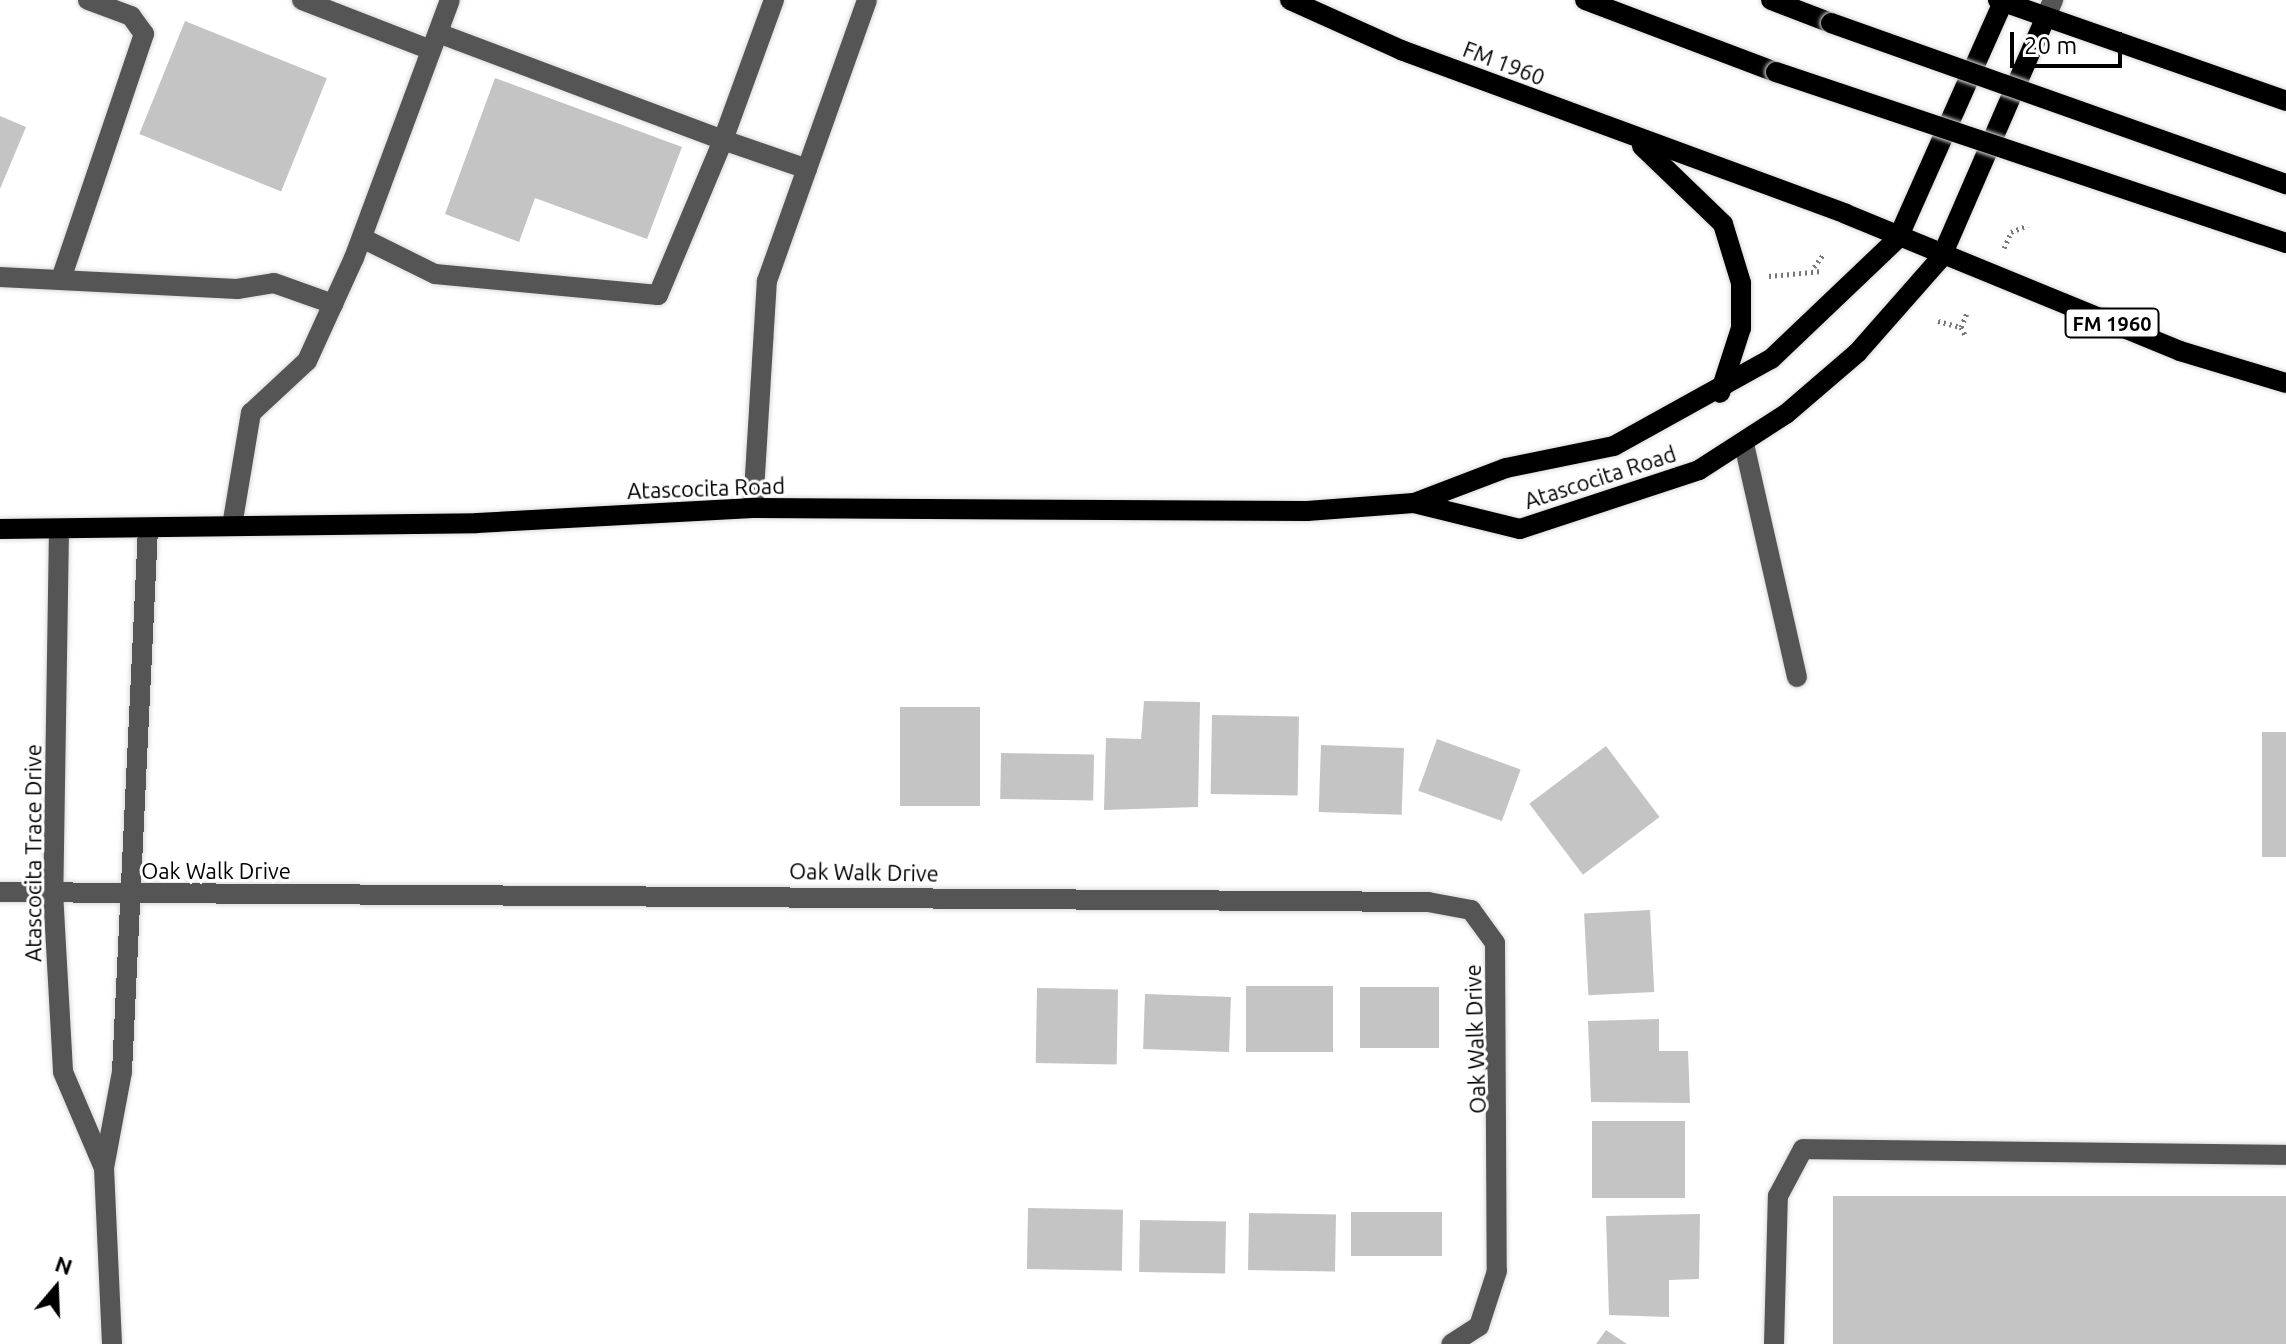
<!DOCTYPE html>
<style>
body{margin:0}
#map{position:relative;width:2286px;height:1344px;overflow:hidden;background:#fff;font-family:Ubuntu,sans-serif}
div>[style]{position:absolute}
.building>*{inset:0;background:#c4c4c4;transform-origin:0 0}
.path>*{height:5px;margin-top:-2.5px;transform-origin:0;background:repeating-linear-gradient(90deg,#777 0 2px,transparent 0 6px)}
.roads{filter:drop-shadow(0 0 2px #dbdbdb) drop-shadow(0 0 2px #dbdbdb)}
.minor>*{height:20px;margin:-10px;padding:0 10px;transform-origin:10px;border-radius:10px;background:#555}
.major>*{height:20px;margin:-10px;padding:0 10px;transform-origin:10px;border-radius:10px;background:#000}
.bridges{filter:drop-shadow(0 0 2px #dbdbdb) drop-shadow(0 0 2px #dbdbdb)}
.major-bridge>*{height:20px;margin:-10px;padding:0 10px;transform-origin:10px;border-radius:10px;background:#000}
span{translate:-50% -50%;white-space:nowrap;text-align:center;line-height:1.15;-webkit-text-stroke:6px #fff;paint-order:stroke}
.shield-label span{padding:2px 6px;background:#fff;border:2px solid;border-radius:6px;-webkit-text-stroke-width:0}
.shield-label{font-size:20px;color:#000;font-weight:700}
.street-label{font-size:22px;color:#000}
.north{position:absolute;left:16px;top:1248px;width:80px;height:80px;-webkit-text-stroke:6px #fff;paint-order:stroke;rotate:19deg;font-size:22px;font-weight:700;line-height:32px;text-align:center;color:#000}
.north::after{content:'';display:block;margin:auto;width:28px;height:36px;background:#000;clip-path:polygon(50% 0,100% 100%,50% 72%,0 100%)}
.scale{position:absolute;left:2010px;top:32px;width:112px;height:36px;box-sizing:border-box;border:4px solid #000;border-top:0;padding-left:10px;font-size:24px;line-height:28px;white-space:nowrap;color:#000;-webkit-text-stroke:6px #fff;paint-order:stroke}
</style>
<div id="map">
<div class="building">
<div style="left:185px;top:21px;width:153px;height:122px;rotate:22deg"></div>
<div style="clip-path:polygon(495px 78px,682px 147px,647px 239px,535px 198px,519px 242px,445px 214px)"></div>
<div style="clip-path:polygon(0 116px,26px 127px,0 189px)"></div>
<div style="clip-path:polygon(1144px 701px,1200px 702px,1198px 807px,1104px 810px,1106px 738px,1141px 739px)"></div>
<div style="left:980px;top:707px;width:99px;height:80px;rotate:90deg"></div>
<div style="left:1212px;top:715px;width:87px;height:79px;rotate:1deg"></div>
<div style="left:2262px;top:732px;width:24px;height:125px"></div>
<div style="left:1437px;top:739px;width:89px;height:55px;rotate:20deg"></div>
<div style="left:1321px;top:745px;width:83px;height:67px;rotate:2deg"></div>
<div style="left:1606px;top:746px;width:89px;height:96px;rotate:53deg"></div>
<div style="left:1001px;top:753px;width:93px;height:46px;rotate:1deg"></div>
<div style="left:1650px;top:910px;width:82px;height:66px;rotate:87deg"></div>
<div style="left:1333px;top:986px;width:66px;height:87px;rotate:90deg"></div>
<div style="left:1360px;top:987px;width:79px;height:61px"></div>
<div style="left:1037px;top:988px;width:81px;height:75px;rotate:1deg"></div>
<div style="left:1145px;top:994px;width:86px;height:55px;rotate:2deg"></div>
<div style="clip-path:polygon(1659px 1019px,1659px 1051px,1688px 1051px,1690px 1103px,1591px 1102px,1588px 1021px)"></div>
<div style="left:1592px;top:1121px;width:93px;height:77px"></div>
<div style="left:1833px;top:1196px;width:453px;height:148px"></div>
<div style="left:1028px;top:1208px;width:95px;height:61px;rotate:1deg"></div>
<div style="left:1351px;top:1212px;width:91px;height:44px"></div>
<div style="left:1249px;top:1213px;width:87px;height:57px;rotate:1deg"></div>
<div style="clip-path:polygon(1700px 1214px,1699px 1279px,1669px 1280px,1669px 1317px,1609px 1315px,1606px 1216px)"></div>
<div style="left:1140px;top:1220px;width:86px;height:52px;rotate:1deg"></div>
<div style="clip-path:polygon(1606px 1330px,1627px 1344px,1596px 1344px)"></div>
</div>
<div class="path">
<div style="left:2004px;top:248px;width:17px;rotate:-66deg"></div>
<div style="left:2011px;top:232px;width:18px;rotate:-22deg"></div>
<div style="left:1814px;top:267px;width:15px;rotate:-53deg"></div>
<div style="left:1769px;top:276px;width:53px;rotate:-5.4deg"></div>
<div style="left:1938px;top:321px;width:24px;rotate:15deg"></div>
<div style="left:1961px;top:327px;width:11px;rotate:63deg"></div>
<div style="left:1961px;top:327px;width:15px;rotate:-67deg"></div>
</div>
<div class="roads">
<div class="minor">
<div style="left:302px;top:0;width:138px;rotate:21.2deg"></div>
<div style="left:2045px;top:19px;width:21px;rotate:-67deg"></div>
<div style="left:438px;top:33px;width:304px;rotate:20.6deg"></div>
<div style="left:723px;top:140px;width:149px;rotate:-70deg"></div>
<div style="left:362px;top:238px;width:81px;rotate:26.3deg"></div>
<div style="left:435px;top:274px;width:224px;rotate:5.4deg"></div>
<div style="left:658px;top:295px;width:168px;rotate:-67.2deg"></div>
<div style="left:723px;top:140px;width:89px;rotate:19deg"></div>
<div style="left:0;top:277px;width:237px;rotate:2.9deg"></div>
<div style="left:237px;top:289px;width:37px;rotate:-9deg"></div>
<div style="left:274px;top:283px;width:63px;rotate:19.6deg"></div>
<div style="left:61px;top:279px;width:259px;rotate:-71.3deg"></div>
<div style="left:144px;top:34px;width:22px;rotate:-126deg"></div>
<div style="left:131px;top:16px;width:46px;rotate:-159.6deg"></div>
<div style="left:1744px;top:444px;width:239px;rotate:77.2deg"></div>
<div style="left:753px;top:508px;width:227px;rotate:-86.5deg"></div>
<div style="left:767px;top:281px;width:298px;rotate:-70.4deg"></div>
<div style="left:232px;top:526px;width:115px;rotate:-80.5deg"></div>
<div style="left:251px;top:413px;width:76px;rotate:-42.9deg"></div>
<div style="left:307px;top:361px;width:113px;rotate:-65.5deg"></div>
<div style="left:354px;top:258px;width:275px;rotate:-69.6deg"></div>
<div style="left:59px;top:529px;width:363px;rotate:90.9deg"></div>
<div style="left:53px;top:892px;width:180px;rotate:86.8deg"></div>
<div style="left:63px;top:1072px;width:104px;rotate:66.9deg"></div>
<div style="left:0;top:892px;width:1428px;rotate:0.4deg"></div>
<div style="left:1428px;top:902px;width:44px;rotate:10.5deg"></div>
<div style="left:1471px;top:910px;width:41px;rotate:54deg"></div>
<div style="left:1495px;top:943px;width:328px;rotate:89.7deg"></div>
<div style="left:1497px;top:1271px;width:58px;rotate:108.1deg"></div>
<div style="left:1479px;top:1326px;width:33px;rotate:147deg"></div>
<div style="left:112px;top:1344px;width:176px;rotate:-92.6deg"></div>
<div style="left:104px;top:1168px;width:98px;rotate:-79.4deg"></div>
<div style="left:122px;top:1072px;width:544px;rotate:-87.26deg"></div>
<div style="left:1774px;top:1344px;width:148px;rotate:-88.5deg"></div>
<div style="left:1778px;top:1196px;width:53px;rotate:-62deg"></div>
<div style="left:1803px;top:1149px;width:483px;rotate:0.7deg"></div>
</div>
<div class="major">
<div style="left:1290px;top:0;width:122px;rotate:24.2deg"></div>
<div style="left:1401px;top:50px;width:474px;rotate:20.2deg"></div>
<div style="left:1846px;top:214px;width:361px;rotate:22.3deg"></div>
<div style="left:2180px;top:351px;width:111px;rotate:16.8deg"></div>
<div style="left:1585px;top:0;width:204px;rotate:20.7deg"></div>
<div style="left:1771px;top:0;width:64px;rotate:21deg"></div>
<div style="left:1998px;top:0;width:305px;rotate:19.3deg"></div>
<div style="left:1642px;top:146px;width:112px;rotate:43.9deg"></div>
<div style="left:1723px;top:224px;width:62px;rotate:73deg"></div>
<div style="left:1741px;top:283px;width:45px;rotate:90deg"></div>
<div style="left:1741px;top:328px;width:68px;rotate:107.9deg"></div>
<div style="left:1414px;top:503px;width:109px;rotate:13.8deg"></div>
<div style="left:1520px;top:529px;width:188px;rotate:-18.2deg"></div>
<div style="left:1699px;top:470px;width:103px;rotate:-32.8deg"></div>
<div style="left:1786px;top:414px;width:95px;rotate:-40.7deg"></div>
<div style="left:1858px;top:352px;width:125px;rotate:-48.6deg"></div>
<div style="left:1941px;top:258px;width:261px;rotate:-66.5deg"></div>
<div style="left:0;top:529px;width:477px;rotate:-0.7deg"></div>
<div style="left:477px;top:523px;width:276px;rotate:-3.1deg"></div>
<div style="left:753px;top:508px;width:554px;rotate:0.31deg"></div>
<div style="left:1307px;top:511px;width:107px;rotate:-4.3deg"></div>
<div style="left:1414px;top:503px;width:98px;rotate:-20.8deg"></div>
<div style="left:1506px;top:468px;width:110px;rotate:-11.5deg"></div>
<div style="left:1614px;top:446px;width:179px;rotate:-29deg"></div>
<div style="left:1771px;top:359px;width:175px;rotate:-43.6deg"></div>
<div style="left:1898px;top:238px;width:258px;rotate:-66deg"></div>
</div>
</div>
<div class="bridges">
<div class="major-bridge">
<div style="left:1831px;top:23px;width:483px;rotate:19.5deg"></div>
<div style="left:1776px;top:72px;width:538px;rotate:18.54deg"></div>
</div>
</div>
<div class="shield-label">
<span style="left:2112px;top:323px">FM 1960</span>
</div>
<div class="street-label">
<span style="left:1504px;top:63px;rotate:21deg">FM 1960</span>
<span style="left:1600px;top:477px;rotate:-18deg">Atascocita Road</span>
<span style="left:706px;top:488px;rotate:-2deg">Atascocita Road</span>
<span style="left:33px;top:853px;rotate:-90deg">Atascocita Trace Drive</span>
<span style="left:216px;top:871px">Oak Walk Drive</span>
<span style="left:864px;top:872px;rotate:1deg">Oak Walk Drive</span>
<span style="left:1475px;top:1039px;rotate:-92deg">Oak Walk Drive</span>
</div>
<div class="north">N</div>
<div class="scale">20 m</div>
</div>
